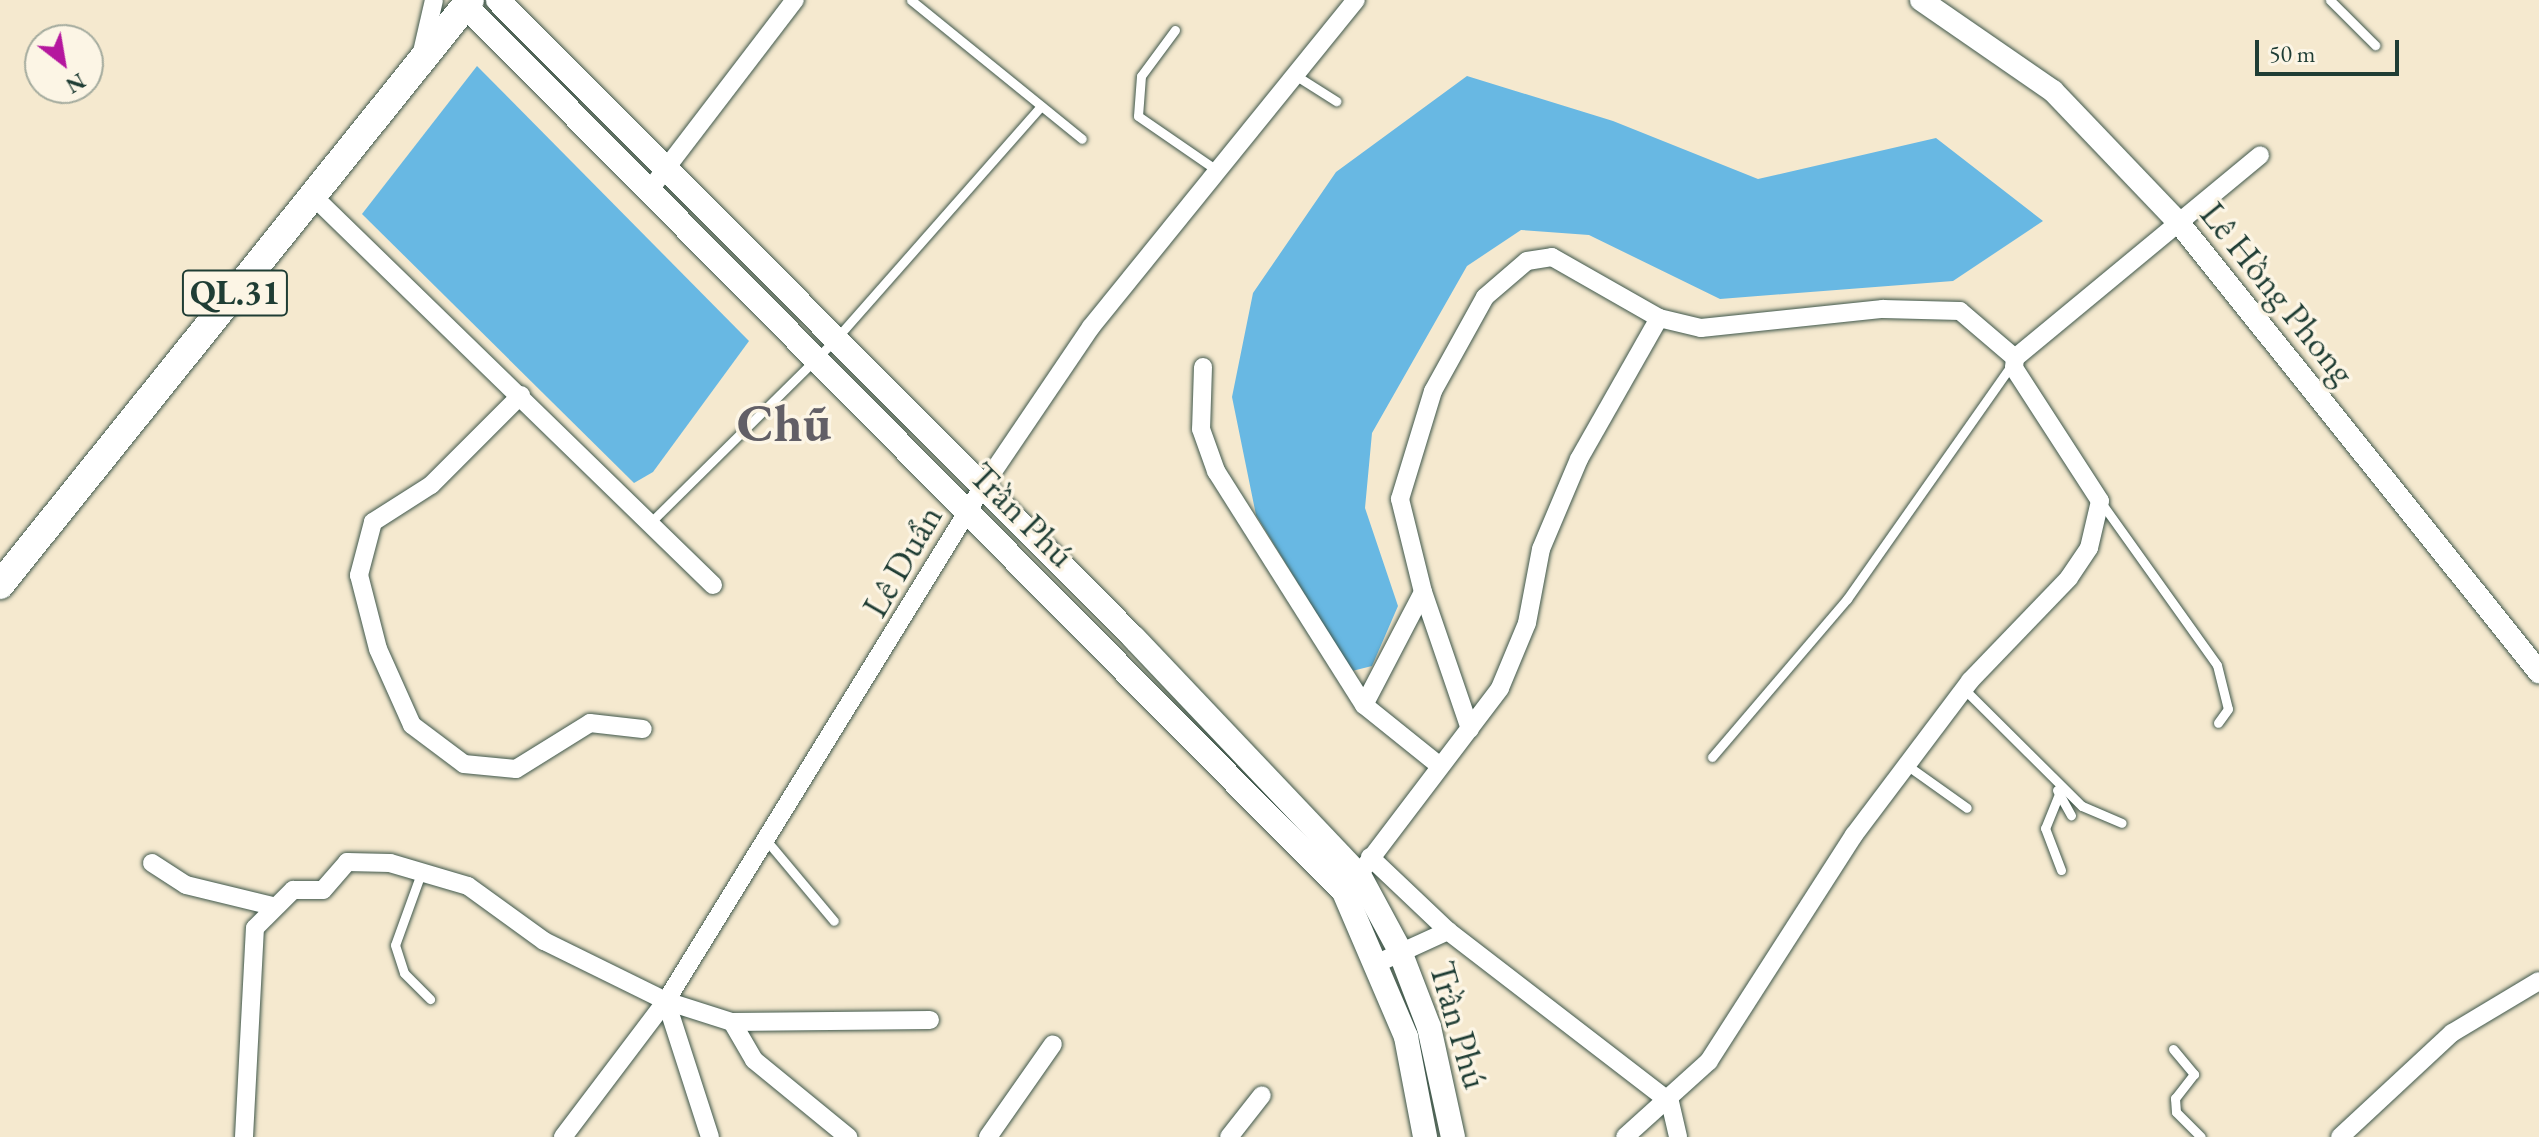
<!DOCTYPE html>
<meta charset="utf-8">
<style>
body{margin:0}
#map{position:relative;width:2539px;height:1137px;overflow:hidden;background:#f5e9cf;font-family:"EB Garamond",serif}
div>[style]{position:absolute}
.water>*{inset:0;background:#68b8e3}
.roads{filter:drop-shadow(0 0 2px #3f574b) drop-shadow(0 0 2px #3f574b)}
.service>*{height:9px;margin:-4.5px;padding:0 4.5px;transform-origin:4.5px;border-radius:4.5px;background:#fff}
.minor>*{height:18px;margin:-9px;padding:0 9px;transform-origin:9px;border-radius:9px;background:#fff}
.tertiary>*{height:22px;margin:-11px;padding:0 11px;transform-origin:11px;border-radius:11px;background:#fff}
.secondary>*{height:24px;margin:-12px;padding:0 12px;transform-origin:12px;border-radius:12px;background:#fff}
.trunk>*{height:28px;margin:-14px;padding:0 14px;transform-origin:14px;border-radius:14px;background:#fff}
span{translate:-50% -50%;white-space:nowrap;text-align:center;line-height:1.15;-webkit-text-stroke:7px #fcf5e5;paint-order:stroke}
.shield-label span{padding:2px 6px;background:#fcf5e5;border:2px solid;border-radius:6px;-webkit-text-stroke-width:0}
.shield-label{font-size:34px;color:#1f3d34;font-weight:700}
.street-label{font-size:36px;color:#1f3d34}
.town-label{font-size:52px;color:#625f66;font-weight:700}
.north{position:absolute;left:24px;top:24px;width:80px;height:80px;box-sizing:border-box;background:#fcf5e5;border:2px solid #a4ab9e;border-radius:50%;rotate:149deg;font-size:22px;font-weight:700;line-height:32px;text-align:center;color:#1f3d34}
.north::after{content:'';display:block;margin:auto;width:28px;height:36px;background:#b5179e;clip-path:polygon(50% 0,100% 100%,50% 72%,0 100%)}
.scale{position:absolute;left:2255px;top:40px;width:144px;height:36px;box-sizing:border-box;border:4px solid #1f3d34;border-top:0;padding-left:10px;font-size:24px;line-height:28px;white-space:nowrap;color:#1f3d34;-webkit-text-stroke:6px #fcf5e5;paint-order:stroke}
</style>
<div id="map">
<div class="water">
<div style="clip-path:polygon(477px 66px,749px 341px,653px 472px,634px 483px,362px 214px)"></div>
<div style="clip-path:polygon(1467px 76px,1613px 121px,1758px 179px,1936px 138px,2043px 221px,1953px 281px,1720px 299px,1589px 235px,1521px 230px,1467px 266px,1372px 433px,1365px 508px,1398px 606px,1372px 666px,1352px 671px,1256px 515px,1232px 397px,1253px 293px,1336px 172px)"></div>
</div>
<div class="roads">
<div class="service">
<div style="left:911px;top:0;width:220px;rotate:39.1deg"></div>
<div style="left:2330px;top:0;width:64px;rotate:45deg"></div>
<div style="left:1175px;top:30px;width:57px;rotate:126.5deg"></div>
<div style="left:1141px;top:76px;width:40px;rotate:94.3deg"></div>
<div style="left:1138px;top:116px;width:93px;rotate:34.5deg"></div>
<div style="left:1295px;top:75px;width:49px;rotate:32.4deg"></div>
<div style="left:2100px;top:501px;width:201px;rotate:54.5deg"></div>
<div style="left:2217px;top:665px;width:45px;rotate:76deg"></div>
<div style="left:2228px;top:709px;width:17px;rotate:126deg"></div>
<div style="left:655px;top:518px;width:252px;rotate:-44.7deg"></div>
<div style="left:834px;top:341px;width:313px;rotate:-48.6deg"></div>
<div style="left:1964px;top:689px;width:166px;rotate:44.8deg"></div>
<div style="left:2082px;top:806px;width:43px;rotate:23deg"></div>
<div style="left:1712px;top:757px;width:208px;rotate:-49.5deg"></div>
<div style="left:1847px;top:599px;width:287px;rotate:-54.9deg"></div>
<div style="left:1908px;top:766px;width:72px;rotate:35.4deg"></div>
<div style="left:2057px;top:790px;width:29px;rotate:61deg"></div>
<div style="left:2059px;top:794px;width:37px;rotate:112deg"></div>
<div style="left:2045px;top:828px;width:45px;rotate:69.1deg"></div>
<div style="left:767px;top:841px;width:104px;rotate:50.1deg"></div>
<div style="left:420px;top:876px;width:73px;rotate:109.9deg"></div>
<div style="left:395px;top:945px;width:29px;rotate:72deg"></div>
<div style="left:404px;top:973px;width:37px;rotate:45deg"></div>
<div style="left:2173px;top:1049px;width:33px;rotate:50deg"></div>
<div style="left:2194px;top:1074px;width:31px;rotate:128deg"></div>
<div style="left:2175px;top:1098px;width:14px;rotate:86deg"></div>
<div style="left:2176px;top:1112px;width:35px;rotate:45deg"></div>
</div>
<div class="minor">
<div style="left:422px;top:52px;width:53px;rotate:-77deg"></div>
<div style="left:648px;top:192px;width:242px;rotate:-52.6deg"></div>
<div style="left:313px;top:196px;width:558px;rotate:44.2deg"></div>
<div style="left:2015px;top:358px;width:318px;rotate:-39.6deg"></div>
<div style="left:1203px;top:367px;width:62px;rotate:91.8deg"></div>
<div style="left:1201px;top:429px;width:45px;rotate:70.3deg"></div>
<div style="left:1216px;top:471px;width:277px;rotate:57.7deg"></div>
<div style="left:1364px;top:705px;width:97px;rotate:38.8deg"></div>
<div style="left:521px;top:395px;width:127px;rotate:135deg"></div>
<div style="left:431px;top:485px;width:69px;rotate:147.5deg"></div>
<div style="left:373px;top:522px;width:55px;rotate:104.8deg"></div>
<div style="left:359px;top:575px;width:76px;rotate:75.6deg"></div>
<div style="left:378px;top:649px;width:83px;rotate:65.9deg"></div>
<div style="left:412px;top:725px;width:65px;rotate:36.9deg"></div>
<div style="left:464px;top:764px;width:52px;rotate:5.5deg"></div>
<div style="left:516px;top:769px;width:87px;rotate:-31.9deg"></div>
<div style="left:590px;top:723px;width:53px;rotate:6.5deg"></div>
<div style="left:1364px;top:705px;width:127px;rotate:-62.4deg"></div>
<div style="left:1470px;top:729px;width:145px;rotate:-108.9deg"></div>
<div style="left:1423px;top:592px;width:96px;rotate:-103.9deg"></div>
<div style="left:1400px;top:499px;width:113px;rotate:-73deg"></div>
<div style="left:1433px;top:391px;width:107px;rotate:-61deg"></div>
<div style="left:1485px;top:297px;width:55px;rotate:-40.6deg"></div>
<div style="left:1527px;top:261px;width:25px;rotate:-9deg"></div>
<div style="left:1552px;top:257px;width:123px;rotate:29.7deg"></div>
<div style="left:1659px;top:318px;width:43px;rotate:13.4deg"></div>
<div style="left:1701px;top:328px;width:183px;rotate:-6deg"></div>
<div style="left:1883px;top:309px;width:77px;rotate:1.5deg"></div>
<div style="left:1960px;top:311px;width:72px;rotate:40.5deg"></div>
<div style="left:2015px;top:358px;width:10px;rotate:96deg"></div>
<div style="left:2014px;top:368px;width:158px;rotate:57.1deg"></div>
<div style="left:2100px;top:501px;width:48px;rotate:103.2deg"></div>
<div style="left:2089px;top:548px;width:36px;rotate:124deg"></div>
<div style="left:2069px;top:578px;width:143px;rotate:133.9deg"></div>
<div style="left:1970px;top:681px;width:193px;rotate:127deg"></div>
<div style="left:1854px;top:835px;width:269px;rotate:122.7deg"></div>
<div style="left:1709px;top:1061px;width:113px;rotate:137.9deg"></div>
<div style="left:1370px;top:857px;width:108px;rotate:43.5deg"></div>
<div style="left:1448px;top:931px;width:280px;rotate:37.6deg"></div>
<div style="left:1670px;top:1102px;width:36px;rotate:77deg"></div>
<div style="left:152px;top:863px;width:40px;rotate:32.9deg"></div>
<div style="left:186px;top:885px;width:89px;rotate:13.7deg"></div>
<div style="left:1353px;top:882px;width:243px;rotate:-52.8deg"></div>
<div style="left:1500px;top:688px;width:70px;rotate:-67.4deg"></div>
<div style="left:1527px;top:623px;width:75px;rotate:-79.3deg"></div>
<div style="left:1541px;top:549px;width:98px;rotate:-67.1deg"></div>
<div style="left:1579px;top:459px;width:162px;rotate:-60.4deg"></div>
<div style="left:1380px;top:962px;width:75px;rotate:-24.5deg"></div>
<div style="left:666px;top:1001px;width:69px;rotate:17.7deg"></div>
<div style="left:732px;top:1022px;width:198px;rotate:-0.6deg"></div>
<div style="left:732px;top:1022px;width:44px;rotate:59.9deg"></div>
<div style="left:754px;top:1060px;width:122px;rotate:39.3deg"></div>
<div style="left:244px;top:1137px;width:209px;rotate:-87deg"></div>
<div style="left:255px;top:928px;width:54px;rotate:-45deg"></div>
<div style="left:293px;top:890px;width:30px"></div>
<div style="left:323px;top:890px;width:37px;rotate:-49deg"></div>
<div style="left:347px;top:862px;width:43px;rotate:1.3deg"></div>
<div style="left:390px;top:863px;width:81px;rotate:16.4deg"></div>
<div style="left:468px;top:886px;width:94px;rotate:35.9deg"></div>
<div style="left:544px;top:941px;width:136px;rotate:26.2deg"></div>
<div style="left:666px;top:1001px;width:143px;rotate:72.1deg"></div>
<div style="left:563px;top:1137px;width:171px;rotate:-52.9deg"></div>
<div style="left:666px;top:1001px;width:603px;rotate:-58.37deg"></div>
<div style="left:982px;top:488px;width:194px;rotate:-55.9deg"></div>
<div style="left:1091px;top:327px;width:421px;rotate:-51deg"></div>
<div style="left:988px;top:1137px;width:113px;rotate:-55deg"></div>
<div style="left:1229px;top:1137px;width:53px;rotate:-51.8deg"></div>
<div style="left:2340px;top:1137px;width:153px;rotate:-42.9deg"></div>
<div style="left:2452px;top:1033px;width:101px;rotate:-30.9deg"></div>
</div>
<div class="tertiary">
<div style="left:1921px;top:0;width:160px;rotate:34.6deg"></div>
<div style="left:2053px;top:91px;width:182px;rotate:46.3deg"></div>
<div style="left:2179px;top:223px;width:576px;rotate:51.28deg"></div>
</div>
<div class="secondary">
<div style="left:498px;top:0;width:901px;rotate:45.09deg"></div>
<div style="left:1134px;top:638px;width:327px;rotate:46.5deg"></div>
<div style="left:1359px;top:875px;width:84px;rotate:61.6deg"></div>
<div style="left:1399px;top:949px;width:84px;rotate:69deg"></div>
<div style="left:1429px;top:1027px;width:113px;rotate:77.7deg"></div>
<div style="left:465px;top:5px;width:1249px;rotate:45.26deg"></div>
<div style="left:1344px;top:892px;width:158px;rotate:66.8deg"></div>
<div style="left:1406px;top:1037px;width:102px;rotate:79.2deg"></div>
</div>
<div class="trunk">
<div style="left:0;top:585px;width:750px;rotate:-51.22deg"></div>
</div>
</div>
<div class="shield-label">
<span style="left:235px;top:293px">QL.31</span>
</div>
<div class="street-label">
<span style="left:2278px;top:293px;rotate:51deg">Lê Hồng Phong</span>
<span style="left:1022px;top:515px;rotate:45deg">Trần Phú</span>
<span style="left:902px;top:561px;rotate:-60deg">Lê Duẩn</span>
<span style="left:1459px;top:1025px;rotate:74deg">Trần Phú</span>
</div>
<div class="town-label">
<span style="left:784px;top:423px">Chũ</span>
</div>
<div class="north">N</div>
<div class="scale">50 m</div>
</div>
